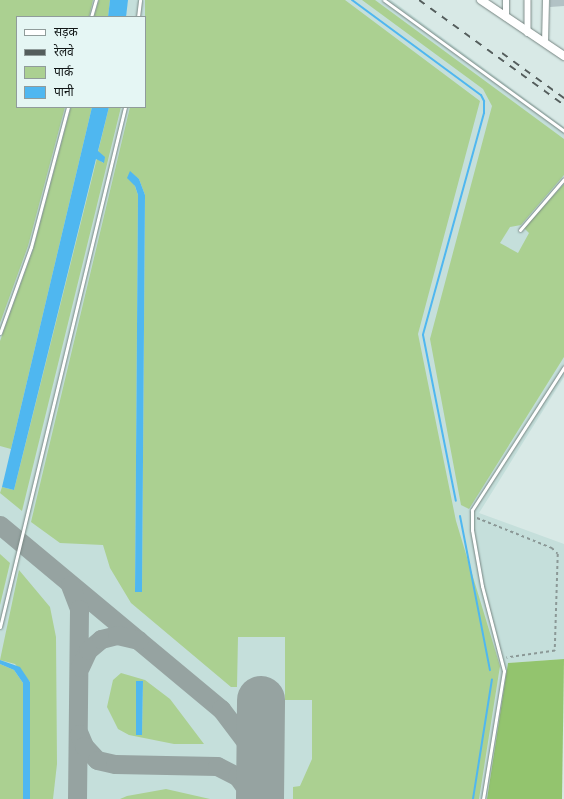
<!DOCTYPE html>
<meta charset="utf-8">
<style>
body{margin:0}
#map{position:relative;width:564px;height:799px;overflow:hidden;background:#d8e9e6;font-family:"IBM Plex Sans","Noto Sans Devanagari",sans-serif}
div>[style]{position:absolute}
.built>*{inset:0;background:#c5dfdb}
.green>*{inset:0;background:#abd091}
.forest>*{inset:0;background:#93c46e}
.water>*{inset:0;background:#4fb7f0}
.stream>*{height:2px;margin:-1px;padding:0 1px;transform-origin:1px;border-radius:1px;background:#4fb7f0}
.taxiway>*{height:19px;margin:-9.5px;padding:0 9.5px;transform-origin:9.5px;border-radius:9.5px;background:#96a3a1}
.runway>*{height:48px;margin:-24px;padding:0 24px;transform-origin:24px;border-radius:24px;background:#96a3a1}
.building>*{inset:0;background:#b2c2c5}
.path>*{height:1.5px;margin-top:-0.75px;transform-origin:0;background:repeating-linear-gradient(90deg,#8b9896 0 3px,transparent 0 6px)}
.roads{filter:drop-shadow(0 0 1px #778683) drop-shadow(0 0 1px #778683)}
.lane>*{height:3px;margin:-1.5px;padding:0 1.5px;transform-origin:1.5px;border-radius:1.5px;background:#fff}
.street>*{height:5.5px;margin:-2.75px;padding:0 2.75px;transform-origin:2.75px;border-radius:2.75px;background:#fff}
.secondary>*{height:8px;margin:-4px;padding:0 4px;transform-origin:4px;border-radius:4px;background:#fff}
.rail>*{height:2px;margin-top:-1px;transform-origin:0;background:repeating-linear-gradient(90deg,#545d5c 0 7px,transparent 0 14px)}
span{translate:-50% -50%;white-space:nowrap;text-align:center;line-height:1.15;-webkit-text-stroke:3px #e5f6f4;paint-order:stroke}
.legend{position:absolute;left:16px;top:16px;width:130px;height:92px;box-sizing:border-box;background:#e5f6f4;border:1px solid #909c9b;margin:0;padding:5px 7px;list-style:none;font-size:12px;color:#111616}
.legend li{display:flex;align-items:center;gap:8px;height:20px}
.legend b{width:20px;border:1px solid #909c9b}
</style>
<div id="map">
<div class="built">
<div style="clip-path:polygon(evenodd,0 0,391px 0,564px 127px,564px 377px,479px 513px,564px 544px,564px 659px,508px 663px,487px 799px,0 799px,0 0,17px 17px,145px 17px,145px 107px,17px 107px,17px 17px)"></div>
</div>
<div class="green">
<div style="clip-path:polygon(0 0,93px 0,89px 17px,17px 17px,17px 107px,65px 107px,28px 246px,0 323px)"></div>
<div style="clip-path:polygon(99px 0,110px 0,108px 17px,94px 17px)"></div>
<div style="clip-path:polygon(evenodd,145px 0,345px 0,480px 101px,418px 334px,456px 521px,500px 666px,479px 799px,293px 799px,293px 787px,300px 786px,312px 759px,312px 700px,285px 700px,285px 637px,238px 637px,237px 687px,231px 687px,131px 603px,110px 568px,103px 545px,60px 543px,31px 522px,130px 107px,145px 107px,145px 0,130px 172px,139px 179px,145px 195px,142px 592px,135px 591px,138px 195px,130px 172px)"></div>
<div style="clip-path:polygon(362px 0,375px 0,564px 139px,564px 175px,521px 225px,510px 227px,500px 243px,518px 253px,529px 233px,524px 228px,564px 184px,564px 357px,469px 509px,461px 505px,430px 339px,492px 106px,483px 89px)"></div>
<div style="clip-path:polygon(71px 107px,92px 107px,11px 449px,0 446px,0 341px,33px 250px)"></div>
<div style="clip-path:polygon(109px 107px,121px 107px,22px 511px,0 493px,2px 487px,14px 490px,97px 158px,103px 163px,98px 152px)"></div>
<div style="clip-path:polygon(0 554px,10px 563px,0 605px)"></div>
<div style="clip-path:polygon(19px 570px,50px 607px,56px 637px,57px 764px,53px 799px,30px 799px,30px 682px,15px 664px,0 660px)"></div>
<div style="clip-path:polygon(0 664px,14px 670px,23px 683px,23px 799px,0 799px)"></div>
<div style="clip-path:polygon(evenodd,121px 673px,145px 680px,170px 699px,204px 744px,174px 744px,129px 735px,118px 729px,107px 707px,113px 680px,121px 673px,136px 681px,143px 682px,142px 734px,136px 735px,136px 681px)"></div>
<div style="clip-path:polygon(166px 789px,210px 799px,120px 799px,127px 796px)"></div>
</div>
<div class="forest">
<div style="clip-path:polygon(564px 659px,562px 799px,487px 799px,508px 663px)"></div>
</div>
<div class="water">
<div style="clip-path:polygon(110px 0,128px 0,126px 17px,108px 17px)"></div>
<div style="clip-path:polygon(92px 107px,109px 107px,98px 151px,105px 157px,104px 163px,96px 159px,14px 490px,2px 487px)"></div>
<div style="clip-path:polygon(130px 171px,139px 179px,145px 195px,142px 592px,135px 592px,138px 195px,135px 186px,127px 178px)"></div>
<div style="clip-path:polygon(0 660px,20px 667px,30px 682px,30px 799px,23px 799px,23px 683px,14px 670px,0 664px)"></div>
<div style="clip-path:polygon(136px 681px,143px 681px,142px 735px,136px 735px)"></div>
</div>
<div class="stream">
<div style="left:352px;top:0;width:160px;rotate:36.4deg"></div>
<div style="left:481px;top:95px;width:7px;rotate:63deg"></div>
<div style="left:484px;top:101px;width:12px;rotate:90deg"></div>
<div style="left:484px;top:113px;width:230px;rotate:105.4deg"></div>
<div style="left:423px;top:335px;width:169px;rotate:78.8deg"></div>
<div style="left:460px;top:516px;width:157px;rotate:79deg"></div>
<div style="left:473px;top:799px;width:121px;rotate:-81deg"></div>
</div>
<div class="taxiway">
<div style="left:0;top:525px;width:288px;rotate:39.8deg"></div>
<div style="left:221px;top:709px;width:51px;rotate:52.9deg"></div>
<div style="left:252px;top:750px;width:41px;rotate:78.7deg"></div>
<div style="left:70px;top:585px;width:26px;rotate:69deg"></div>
<div style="left:79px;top:609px;width:190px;rotate:90.6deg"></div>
<div style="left:80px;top:667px;width:19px;rotate:-65deg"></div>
<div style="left:88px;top:650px;width:17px;rotate:-40deg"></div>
<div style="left:101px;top:639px;width:16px;rotate:-14deg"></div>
<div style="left:117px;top:635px;width:22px;rotate:13deg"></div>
<div style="left:79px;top:734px;width:13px;rotate:67deg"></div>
<div style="left:84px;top:746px;width:19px;rotate:47deg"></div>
<div style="left:97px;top:760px;width:18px;rotate:13deg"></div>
<div style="left:115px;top:764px;width:102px;rotate:1.1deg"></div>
<div style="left:217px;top:766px;width:22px;rotate:27deg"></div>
<div style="left:237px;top:776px;width:29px;rotate:54deg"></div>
</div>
<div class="runway">
<div style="left:260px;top:799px;width:99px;rotate:-89.4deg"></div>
</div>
<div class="building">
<div style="clip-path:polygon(550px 0,564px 0,564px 6px,550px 7px)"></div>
</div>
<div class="path">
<div style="left:477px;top:518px;width:81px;rotate:21.8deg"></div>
<div style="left:552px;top:548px;width:8px;rotate:45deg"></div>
<div style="left:558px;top:554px;width:97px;rotate:91.8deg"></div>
<div style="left:555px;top:651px;width:49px;rotate:171.9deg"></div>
</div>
<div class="roads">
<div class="lane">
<div style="left:384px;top:0;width:223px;rotate:36deg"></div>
<div style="left:91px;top:17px;width:18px;rotate:-74deg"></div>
<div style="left:138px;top:17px;width:17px;rotate:-83deg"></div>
<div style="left:520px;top:230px;width:67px;rotate:-49.2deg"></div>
<div style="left:0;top:333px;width:91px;rotate:-70.2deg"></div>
<div style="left:31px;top:247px;width:145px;rotate:-75.2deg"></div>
<div style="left:0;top:627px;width:535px;rotate:-76.48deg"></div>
<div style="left:483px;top:799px;width:130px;rotate:-80.7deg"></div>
<div style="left:504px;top:671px;width:88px;rotate:-104.5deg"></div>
<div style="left:482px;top:586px;width:57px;rotate:-100.1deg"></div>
<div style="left:472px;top:530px;width:20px;rotate:-90deg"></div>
<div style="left:472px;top:510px;width:170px;rotate:-57.2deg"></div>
</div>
<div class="street">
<div style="left:528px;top:0;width:33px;rotate:90deg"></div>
<div style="left:506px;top:18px;width:18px;rotate:-90deg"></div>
<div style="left:545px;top:44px;width:44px;rotate:-88.7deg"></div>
</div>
<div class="secondary">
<div style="left:481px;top:0;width:100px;rotate:34deg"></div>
</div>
</div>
<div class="rail">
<div style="left:419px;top:0;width:179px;rotate:35.9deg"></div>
<div style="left:502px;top:53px;width:77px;rotate:36deg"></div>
</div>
<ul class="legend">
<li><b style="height:5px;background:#fff"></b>सड़क</li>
<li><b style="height:5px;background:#545d5c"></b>रेलवे</li>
<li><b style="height:11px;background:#abd091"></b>पार्क</li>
<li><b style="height:11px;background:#4fb7f0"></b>पानी</li>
</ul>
</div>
